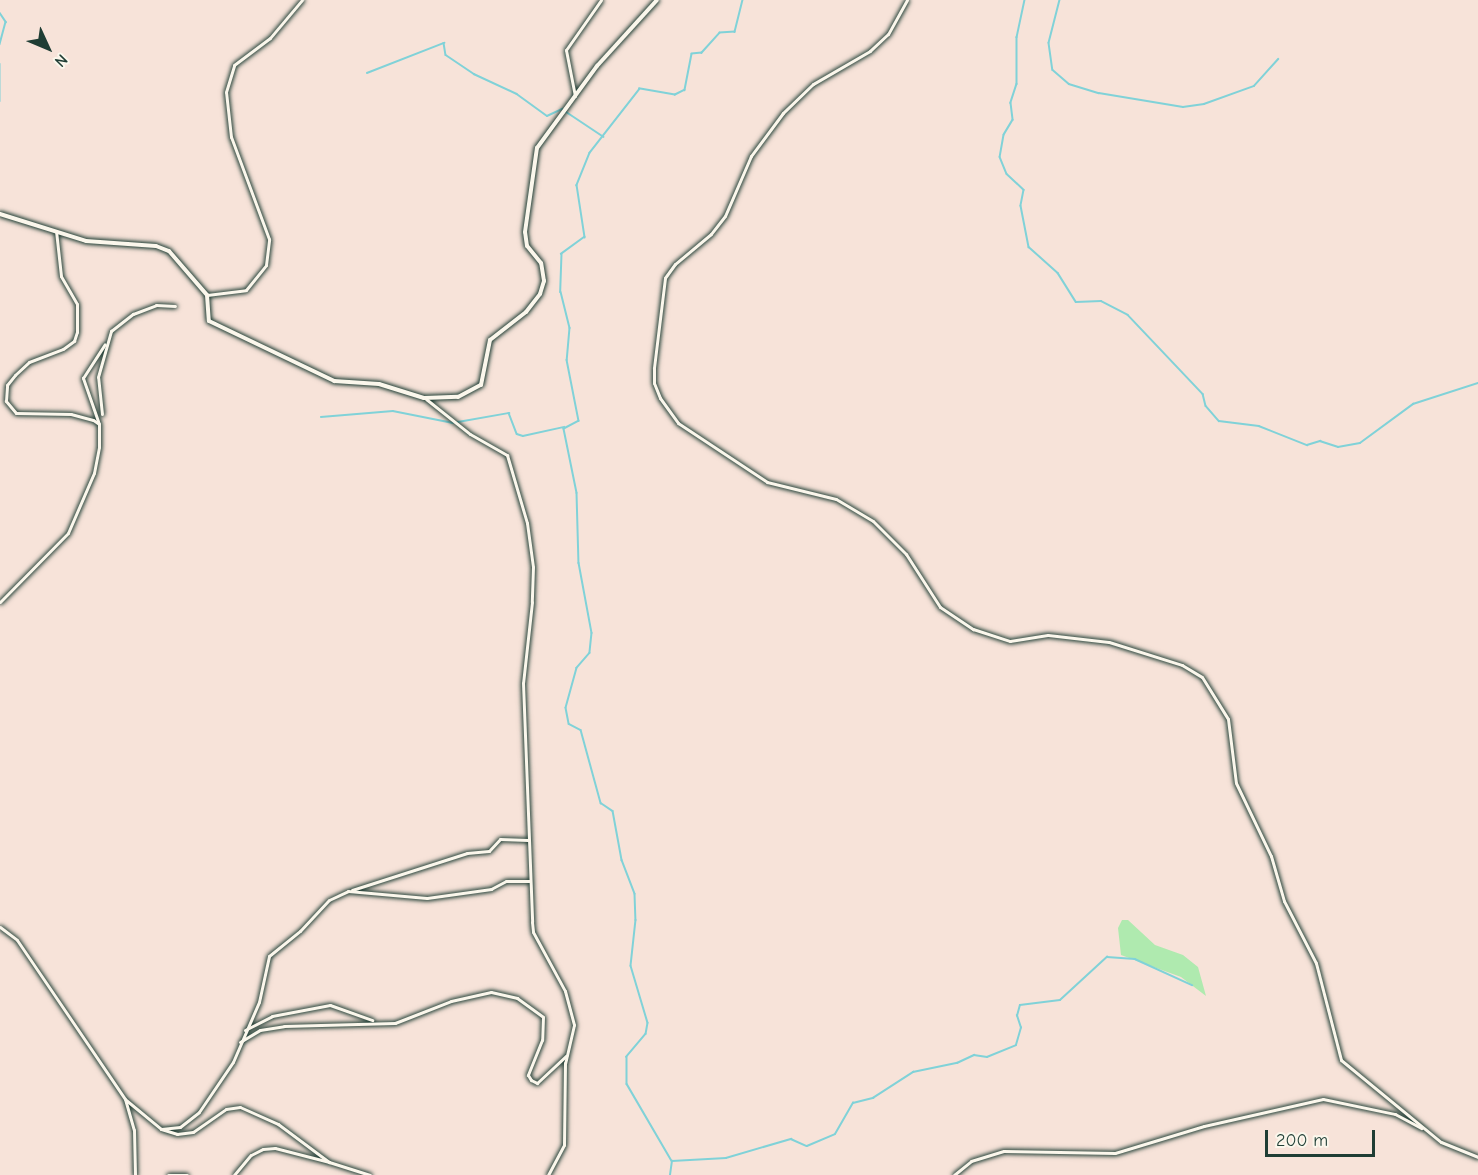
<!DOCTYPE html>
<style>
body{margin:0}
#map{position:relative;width:1478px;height:1175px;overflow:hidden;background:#f7e3d9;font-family:"Comic Neue",sans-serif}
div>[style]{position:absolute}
.green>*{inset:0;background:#afeaaf}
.stream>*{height:1.5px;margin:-0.75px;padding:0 0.75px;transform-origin:0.75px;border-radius:0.75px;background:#80d2d8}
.roads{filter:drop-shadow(0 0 2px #1f3d34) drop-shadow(0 0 2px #1f3d34)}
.minor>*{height:3px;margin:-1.5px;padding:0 1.5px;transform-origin:1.5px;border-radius:1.5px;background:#fbf7ec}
.tertiary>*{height:4px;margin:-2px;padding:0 2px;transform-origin:2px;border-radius:2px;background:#fbf7ec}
span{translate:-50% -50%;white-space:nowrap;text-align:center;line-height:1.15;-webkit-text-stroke:6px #fbf7ec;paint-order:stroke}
.north{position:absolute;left:18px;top:18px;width:60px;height:60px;-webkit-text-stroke:4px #fbf7ec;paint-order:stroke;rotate:134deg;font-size:16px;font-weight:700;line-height:24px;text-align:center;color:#1f3d34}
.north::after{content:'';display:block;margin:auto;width:21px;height:27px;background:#1f3d34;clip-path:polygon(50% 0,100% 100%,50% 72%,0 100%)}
.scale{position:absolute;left:1265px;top:1130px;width:110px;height:27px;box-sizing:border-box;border:3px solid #1f3d34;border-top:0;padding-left:8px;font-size:18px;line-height:21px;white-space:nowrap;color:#1f3d34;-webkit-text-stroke:4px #fbf7ec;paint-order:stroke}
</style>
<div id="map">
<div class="green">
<div style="clip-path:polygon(1122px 920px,1128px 920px,1155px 945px,1183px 955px,1198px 967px,1206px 996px,1181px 977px,1121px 955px,1118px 928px)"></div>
</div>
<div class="stream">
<div style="left:743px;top:0;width:33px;rotate:104deg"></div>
<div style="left:735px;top:32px;width:15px;rotate:176deg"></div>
<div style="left:720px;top:33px;width:27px;rotate:132deg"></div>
<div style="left:702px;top:53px;width:10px;rotate:174deg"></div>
<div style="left:692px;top:54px;width:37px;rotate:101deg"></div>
<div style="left:685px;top:90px;width:11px;rotate:153deg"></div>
<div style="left:675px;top:95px;width:36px;rotate:-170deg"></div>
<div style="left:640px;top:89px;width:81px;rotate:128deg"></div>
<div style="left:590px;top:153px;width:35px;rotate:112deg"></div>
<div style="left:577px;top:185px;width:53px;rotate:81.3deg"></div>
<div style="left:585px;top:237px;width:29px;rotate:144deg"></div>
<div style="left:562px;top:254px;width:38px;rotate:92deg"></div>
<div style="left:561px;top:292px;width:37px;rotate:76deg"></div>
<div style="left:570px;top:328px;width:32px;rotate:95deg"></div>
<div style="left:567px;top:360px;width:62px;rotate:78.9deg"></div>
<div style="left:579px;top:421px;width:17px;rotate:152deg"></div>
<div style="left:564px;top:429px;width:65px;rotate:78.5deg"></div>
<div style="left:577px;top:493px;width:70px;rotate:88.4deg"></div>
<div style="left:579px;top:563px;width:71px;rotate:79.5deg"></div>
<div style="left:592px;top:633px;width:20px;rotate:96deg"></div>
<div style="left:590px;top:653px;width:20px;rotate:131deg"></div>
<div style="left:577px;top:668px;width:41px;rotate:105.4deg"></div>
<div style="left:566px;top:708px;width:16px;rotate:79deg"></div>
<div style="left:569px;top:724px;width:13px;rotate:27deg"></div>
<div style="left:581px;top:730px;width:76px;rotate:74.7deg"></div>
<div style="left:601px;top:803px;width:14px;rotate:34deg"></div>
<div style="left:613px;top:811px;width:50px;rotate:79.6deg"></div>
<div style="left:622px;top:860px;width:36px;rotate:69deg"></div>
<div style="left:635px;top:894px;width:26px;rotate:88deg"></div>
<div style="left:636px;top:920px;width:46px;rotate:96.2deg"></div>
<div style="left:631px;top:966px;width:59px;rotate:73.4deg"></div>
<div style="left:648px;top:1023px;width:11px;rotate:100deg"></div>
<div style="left:646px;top:1034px;width:30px;rotate:130deg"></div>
<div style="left:627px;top:1057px;width:27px;rotate:90deg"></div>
<div style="left:627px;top:1084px;width:89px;rotate:59.7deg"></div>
<div style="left:672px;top:1161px;width:54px;rotate:-3.2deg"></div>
<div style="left:726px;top:1158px;width:68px;rotate:-16.3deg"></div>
<div style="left:791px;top:1139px;width:17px;rotate:24deg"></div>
<div style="left:807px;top:1146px;width:30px;rotate:-23deg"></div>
<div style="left:835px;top:1134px;width:36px;rotate:-60deg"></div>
<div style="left:853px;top:1103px;width:21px;rotate:-14deg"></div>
<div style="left:873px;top:1098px;width:48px;rotate:-33deg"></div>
<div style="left:913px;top:1072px;width:45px;rotate:-11.6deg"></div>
<div style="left:957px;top:1063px;width:19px;rotate:-25deg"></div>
<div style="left:974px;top:1055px;width:13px;rotate:9deg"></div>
<div style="left:987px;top:1057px;width:31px;rotate:-22deg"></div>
<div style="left:1016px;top:1045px;width:18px;rotate:-74deg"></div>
<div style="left:1021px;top:1028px;width:13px;rotate:-108deg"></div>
<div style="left:1017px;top:1016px;width:11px;rotate:-75deg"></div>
<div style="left:1020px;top:1005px;width:40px;rotate:-7.1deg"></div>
<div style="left:1060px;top:1000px;width:64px;rotate:-42.5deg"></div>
<div style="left:1107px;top:957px;width:28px;rotate:4deg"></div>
<div style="left:1135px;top:959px;width:63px;rotate:24.5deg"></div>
<div style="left:1025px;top:0;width:38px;rotate:102deg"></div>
<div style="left:1017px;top:37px;width:47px;rotate:90deg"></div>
<div style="left:1017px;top:84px;width:20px;rotate:108deg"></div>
<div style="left:1011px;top:103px;width:17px;rotate:83deg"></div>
<div style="left:1013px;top:120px;width:17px;rotate:121deg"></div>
<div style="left:1004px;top:135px;width:22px;rotate:100deg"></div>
<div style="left:1000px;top:157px;width:18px;rotate:68deg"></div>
<div style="left:1007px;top:174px;width:23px;rotate:43deg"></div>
<div style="left:1024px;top:190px;width:16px;rotate:101deg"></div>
<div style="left:1021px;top:206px;width:42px;rotate:79deg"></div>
<div style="left:1029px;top:247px;width:39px;rotate:42deg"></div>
<div style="left:1058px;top:273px;width:34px;rotate:58deg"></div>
<div style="left:1076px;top:302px;width:25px;rotate:-2deg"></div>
<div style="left:1101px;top:301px;width:30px;rotate:27deg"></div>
<div style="left:1128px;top:315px;width:109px;rotate:46.5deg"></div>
<div style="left:1203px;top:394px;width:12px;rotate:76deg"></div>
<div style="left:1206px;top:406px;width:20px;rotate:49deg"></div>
<div style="left:1219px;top:421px;width:40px;rotate:7.1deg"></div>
<div style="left:1259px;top:426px;width:52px;rotate:21.6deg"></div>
<div style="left:1307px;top:445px;width:14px;rotate:-17deg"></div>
<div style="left:1320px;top:441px;width:19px;rotate:18deg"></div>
<div style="left:1338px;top:447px;width:22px;rotate:-10deg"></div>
<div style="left:1360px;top:443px;width:66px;rotate:-36.3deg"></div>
<div style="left:1413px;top:404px;width:68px;rotate:-17.9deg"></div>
<div style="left:1060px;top:0;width:44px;rotate:104.3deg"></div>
<div style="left:1049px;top:43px;width:27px;rotate:82deg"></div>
<div style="left:1053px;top:70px;width:21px;rotate:41deg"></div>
<div style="left:1069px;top:84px;width:31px;rotate:17deg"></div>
<div style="left:1099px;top:93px;width:85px;rotate:9.5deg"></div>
<div style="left:1183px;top:107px;width:21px;rotate:-8deg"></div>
<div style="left:1204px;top:104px;width:53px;rotate:-19.8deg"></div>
<div style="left:1254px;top:86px;width:36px;rotate:-48deg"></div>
<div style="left:0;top:13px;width:11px;rotate:56deg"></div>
<div style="left:6px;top:22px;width:23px;rotate:105deg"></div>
<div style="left:0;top:64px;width:37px;rotate:90deg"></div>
<div style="left:367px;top:73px;width:83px;rotate:-21.3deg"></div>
<div style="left:444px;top:43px;width:12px;rotate:81deg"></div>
<div style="left:446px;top:55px;width:34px;rotate:34deg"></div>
<div style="left:474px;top:74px;width:47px;rotate:24.9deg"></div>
<div style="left:517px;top:94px;width:37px;rotate:36deg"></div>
<div style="left:547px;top:116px;width:17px;rotate:-25deg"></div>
<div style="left:562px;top:109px;width:50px;rotate:33.7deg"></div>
<div style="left:321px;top:417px;width:72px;rotate:-4.8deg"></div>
<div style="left:393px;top:411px;width:61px;rotate:11.3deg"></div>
<div style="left:458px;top:422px;width:52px;rotate:-10deg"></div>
<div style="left:509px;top:413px;width:22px;rotate:69deg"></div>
<div style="left:517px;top:434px;width:6px;rotate:18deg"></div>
<div style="left:523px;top:436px;width:42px;rotate:-12.4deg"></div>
<div style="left:670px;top:1175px;width:14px;rotate:-82deg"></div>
</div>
<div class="roads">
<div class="minor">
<div style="left:907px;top:0;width:39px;rotate:119deg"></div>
<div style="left:888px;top:34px;width:25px;rotate:137deg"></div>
<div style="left:870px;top:51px;width:66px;rotate:149.9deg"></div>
<div style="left:813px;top:84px;width:42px;rotate:136deg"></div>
<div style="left:783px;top:113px;width:54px;rotate:126.7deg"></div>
<div style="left:751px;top:156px;width:65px;rotate:113.4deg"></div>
<div style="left:725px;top:216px;width:23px;rotate:128deg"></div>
<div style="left:711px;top:234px;width:47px;rotate:140.2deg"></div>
<div style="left:675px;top:264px;width:17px;rotate:126deg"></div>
<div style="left:665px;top:278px;width:91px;rotate:97deg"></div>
<div style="left:654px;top:368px;width:15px;rotate:90deg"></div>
<div style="left:654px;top:383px;width:16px;rotate:68deg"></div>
<div style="left:660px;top:398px;width:31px;rotate:54deg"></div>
<div style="left:678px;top:423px;width:107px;rotate:33.5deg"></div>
<div style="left:767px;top:482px;width:71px;rotate:13.8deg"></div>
<div style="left:836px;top:499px;width:43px;rotate:30.7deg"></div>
<div style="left:873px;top:521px;width:47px;rotate:45deg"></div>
<div style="left:906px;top:554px;width:63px;rotate:57.3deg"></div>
<div style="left:940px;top:607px;width:40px;rotate:34deg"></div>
<div style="left:973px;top:629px;width:39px;rotate:18deg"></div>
<div style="left:1010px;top:641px;width:38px;rotate:-9deg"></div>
<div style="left:1048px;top:635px;width:61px;rotate:6.5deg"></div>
<div style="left:1109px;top:642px;width:77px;rotate:17.5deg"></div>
<div style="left:1182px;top:665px;width:23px;rotate:31deg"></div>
<div style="left:1202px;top:677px;width:49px;rotate:58.2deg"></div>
<div style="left:1228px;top:719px;width:64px;rotate:82.9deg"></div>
<div style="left:1236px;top:783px;width:81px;rotate:64.4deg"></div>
<div style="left:1271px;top:856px;width:47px;rotate:73.9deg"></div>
<div style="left:1284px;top:901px;width:70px;rotate:62.7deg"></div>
<div style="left:1316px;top:963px;width:100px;rotate:75.5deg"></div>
<div style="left:1341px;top:1060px;width:129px;rotate:39.4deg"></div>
<div style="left:1441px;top:1142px;width:40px;rotate:22deg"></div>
<div style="left:575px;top:96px;width:47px;rotate:-101.1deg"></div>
<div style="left:566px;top:50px;width:61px;rotate:-55deg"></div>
<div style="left:207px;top:295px;width:39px;rotate:-7deg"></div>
<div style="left:246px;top:290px;width:32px;rotate:-51deg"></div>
<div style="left:266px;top:265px;width:26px;rotate:-83deg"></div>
<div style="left:269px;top:239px;width:109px;rotate:-110.4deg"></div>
<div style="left:231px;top:137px;width:45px;rotate:-96.3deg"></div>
<div style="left:226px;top:92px;width:28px;rotate:-73deg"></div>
<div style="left:234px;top:65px;width:45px;rotate:-36.9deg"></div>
<div style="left:270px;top:38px;width:50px;rotate:-49.9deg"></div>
<div style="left:426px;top:399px;width:56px;rotate:38.5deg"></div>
<div style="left:470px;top:434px;width:43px;rotate:29.6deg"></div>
<div style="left:507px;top:455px;width:71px;rotate:73.6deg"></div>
<div style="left:527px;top:523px;width:44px;rotate:82.2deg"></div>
<div style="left:533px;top:567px;width:35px;rotate:92deg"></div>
<div style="left:532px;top:602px;width:81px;rotate:96.3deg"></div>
<div style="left:523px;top:683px;width:239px;rotate:87.8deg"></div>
<div style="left:532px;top:922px;width:10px;rotate:84deg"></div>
<div style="left:533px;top:932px;width:67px;rotate:61.5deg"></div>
<div style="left:565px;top:991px;width:35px;rotate:75deg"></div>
<div style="left:574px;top:1025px;width:39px;rotate:103deg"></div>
<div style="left:565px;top:1063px;width:82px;rotate:90.7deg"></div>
<div style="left:564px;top:1145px;width:34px;rotate:118deg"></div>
<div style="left:102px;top:414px;width:37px;rotate:-96deg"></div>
<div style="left:98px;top:377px;width:48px;rotate:-74.2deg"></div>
<div style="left:111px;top:331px;width:28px;rotate:-38deg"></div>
<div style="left:133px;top:314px;width:25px;rotate:-21deg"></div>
<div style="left:156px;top:305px;width:19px;rotate:3deg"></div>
<div style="left:99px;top:424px;width:49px;rotate:-109.2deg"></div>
<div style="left:83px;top:378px;width:40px;rotate:-57.1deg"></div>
<div style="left:0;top:602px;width:97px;rotate:-45.4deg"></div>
<div style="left:68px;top:533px;width:65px;rotate:-66.6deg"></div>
<div style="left:94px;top:473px;width:26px;rotate:-79deg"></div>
<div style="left:99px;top:447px;width:23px;rotate:-90deg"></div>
<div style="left:99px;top:424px;width:7px;rotate:-146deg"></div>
<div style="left:93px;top:420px;width:23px;rotate:-165deg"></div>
<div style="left:71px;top:414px;width:55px;rotate:-179deg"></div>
<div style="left:16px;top:413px;width:16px;rotate:-130deg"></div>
<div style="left:6px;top:401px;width:16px;rotate:-86deg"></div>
<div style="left:7px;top:385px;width:13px;rotate:-51deg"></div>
<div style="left:15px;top:375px;width:19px;rotate:-43deg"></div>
<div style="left:29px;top:362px;width:36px;rotate:-21deg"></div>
<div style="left:63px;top:349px;width:14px;rotate:-36deg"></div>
<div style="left:74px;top:341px;width:9px;rotate:-72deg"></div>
<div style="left:77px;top:332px;width:28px;rotate:-90deg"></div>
<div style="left:77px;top:304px;width:32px;rotate:-120deg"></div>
<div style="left:61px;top:276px;width:45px;rotate:-96.3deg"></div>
<div style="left:352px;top:890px;width:121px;rotate:-17.8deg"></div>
<div style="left:467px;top:853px;width:22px;rotate:-5deg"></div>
<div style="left:489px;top:851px;width:16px;rotate:-47deg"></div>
<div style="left:500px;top:839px;width:28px;rotate:2deg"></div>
<div style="left:0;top:927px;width:21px;rotate:37deg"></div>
<div style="left:17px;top:940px;width:192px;rotate:55.8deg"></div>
<div style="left:125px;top:1099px;width:32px;rotate:74deg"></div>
<div style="left:134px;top:1130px;width:45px;rotate:88.7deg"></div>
<div style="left:245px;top:1030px;width:30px;rotate:-27deg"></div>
<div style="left:272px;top:1016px;width:59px;rotate:-10.7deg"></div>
<div style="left:330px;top:1005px;width:45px;rotate:19.7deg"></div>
<div style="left:240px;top:1042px;width:23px;rotate:-31deg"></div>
<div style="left:260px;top:1030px;width:24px;rotate:-9deg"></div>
<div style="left:284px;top:1026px;width:111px;rotate:-1.5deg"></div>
<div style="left:395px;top:1023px;width:60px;rotate:-21.4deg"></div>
<div style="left:451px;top:1001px;width:41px;rotate:-12.7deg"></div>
<div style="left:491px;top:992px;width:27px;rotate:13deg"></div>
<div style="left:517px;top:998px;width:32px;rotate:36deg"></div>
<div style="left:543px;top:1017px;width:23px;rotate:92deg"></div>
<div style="left:542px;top:1040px;width:38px;rotate:112deg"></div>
<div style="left:528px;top:1075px;width:6px;rotate:59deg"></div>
<div style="left:531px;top:1080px;width:7px;rotate:27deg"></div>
<div style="left:537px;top:1083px;width:40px;rotate:-43deg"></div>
<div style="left:126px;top:1100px;width:45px;rotate:39.6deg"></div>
<div style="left:161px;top:1129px;width:17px;rotate:17deg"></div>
<div style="left:177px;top:1134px;width:16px;rotate:-7deg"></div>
<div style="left:193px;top:1132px;width:40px;rotate:-34.9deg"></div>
<div style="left:226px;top:1109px;width:14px;rotate:-8deg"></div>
<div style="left:240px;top:1107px;width:42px;rotate:24.1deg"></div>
<div style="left:278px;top:1124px;width:64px;rotate:36.7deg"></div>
<div style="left:329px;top:1162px;width:43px;rotate:17.6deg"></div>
<div style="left:161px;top:1129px;width:19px;rotate:-6deg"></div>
<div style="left:180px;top:1127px;width:24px;rotate:-38deg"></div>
<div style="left:199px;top:1112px;width:60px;rotate:-55.8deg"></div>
<div style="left:233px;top:1062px;width:65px;rotate:-66.6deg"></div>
<div style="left:259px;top:1002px;width:47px;rotate:-77.7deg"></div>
<div style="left:269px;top:956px;width:40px;rotate:-39deg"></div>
<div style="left:300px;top:931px;width:42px;rotate:-46.9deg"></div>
<div style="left:329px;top:900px;width:21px;rotate:-25deg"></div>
<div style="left:348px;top:891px;width:79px;rotate:5.1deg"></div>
<div style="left:427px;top:898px;width:65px;rotate:-8deg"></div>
<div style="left:491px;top:889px;width:17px;rotate:-28deg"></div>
<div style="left:506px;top:881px;width:24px"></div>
<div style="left:168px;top:1175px;width:19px"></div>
<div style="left:234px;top:1175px;width:26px;rotate:-50deg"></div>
<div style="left:251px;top:1155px;width:13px;rotate:-27deg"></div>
<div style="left:263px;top:1149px;width:12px;rotate:-5deg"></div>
<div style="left:275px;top:1148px;width:56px;rotate:14.5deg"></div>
<div style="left:954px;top:1175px;width:22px;rotate:-39deg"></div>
<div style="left:971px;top:1161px;width:34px;rotate:-17deg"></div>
<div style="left:1004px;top:1151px;width:111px;rotate:1deg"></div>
<div style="left:1115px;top:1153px;width:93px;rotate:-16.9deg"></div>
<div style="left:1204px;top:1126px;width:122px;rotate:-12.8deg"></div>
<div style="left:1323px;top:1099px;width:74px;rotate:11.8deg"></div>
<div style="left:1395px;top:1114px;width:30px;rotate:28deg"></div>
</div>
<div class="tertiary">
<div style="left:0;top:214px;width:90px;rotate:17.4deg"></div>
<div style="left:86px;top:241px;width:70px;rotate:4.1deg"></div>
<div style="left:156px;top:246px;width:14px;rotate:21deg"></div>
<div style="left:169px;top:251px;width:58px;rotate:49.2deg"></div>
<div style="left:207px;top:295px;width:26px;rotate:86deg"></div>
<div style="left:209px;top:321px;width:139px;rotate:25.6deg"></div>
<div style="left:334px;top:381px;width:45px;rotate:3.8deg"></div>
<div style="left:379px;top:384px;width:47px;rotate:17.3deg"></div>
<div style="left:424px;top:398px;width:34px;rotate:-2deg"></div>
<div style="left:458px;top:397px;width:26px;rotate:-28deg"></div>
<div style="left:481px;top:385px;width:46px;rotate:-78.7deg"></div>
<div style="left:490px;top:340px;width:46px;rotate:-37.9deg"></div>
<div style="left:526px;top:312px;width:23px;rotate:-52deg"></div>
<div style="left:540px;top:294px;width:14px;rotate:-73deg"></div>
<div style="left:544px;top:281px;width:18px;rotate:-99deg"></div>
<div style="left:541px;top:263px;width:22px;rotate:-129deg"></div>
<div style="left:527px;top:246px;width:14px;rotate:-98deg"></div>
<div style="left:525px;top:232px;width:85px;rotate:-81.9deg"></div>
<div style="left:537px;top:148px;width:102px;rotate:-53.8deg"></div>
<div style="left:597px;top:66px;width:89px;rotate:-47.7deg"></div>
</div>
</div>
<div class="north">N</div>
<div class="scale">200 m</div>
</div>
